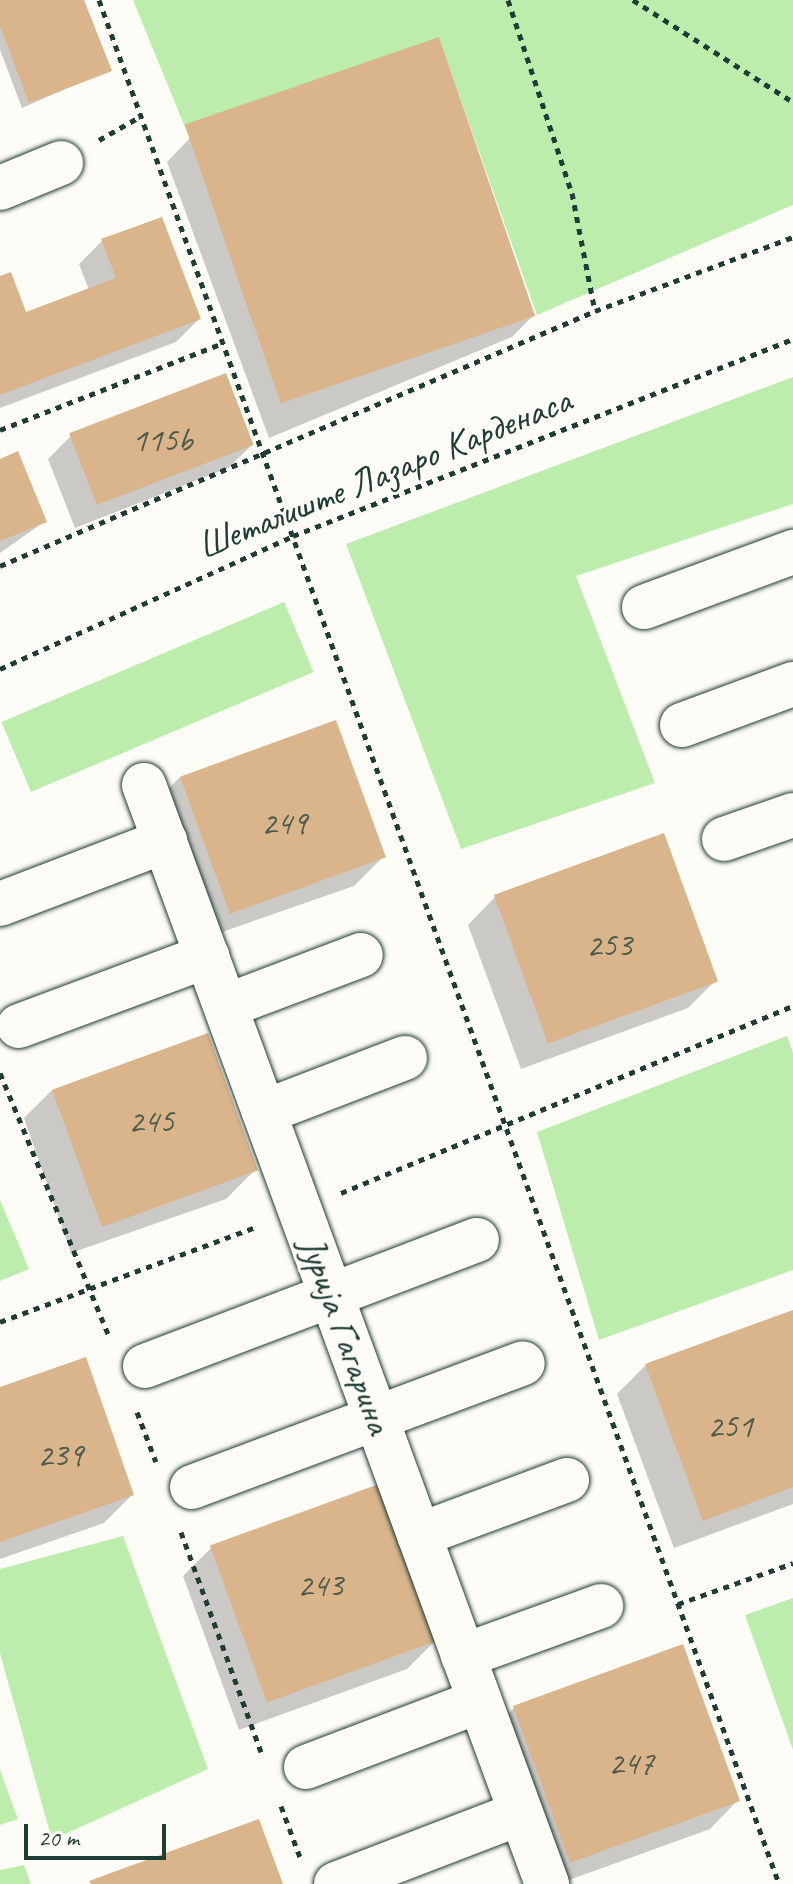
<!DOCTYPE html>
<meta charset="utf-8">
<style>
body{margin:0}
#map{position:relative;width:793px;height:1884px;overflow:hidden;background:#fdfcf7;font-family:Caveat,sans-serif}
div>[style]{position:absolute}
.green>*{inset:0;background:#bcedad;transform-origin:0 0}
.shadow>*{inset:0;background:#0003}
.building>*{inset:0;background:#dab58c;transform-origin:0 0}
.path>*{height:5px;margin-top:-2.5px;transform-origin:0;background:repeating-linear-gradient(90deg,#1f3d34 0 6px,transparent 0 12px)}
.roads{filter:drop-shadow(0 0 2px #1f3d34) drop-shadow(0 0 2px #1f3d34)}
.minor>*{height:44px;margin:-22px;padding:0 22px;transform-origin:22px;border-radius:22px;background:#fdfcf7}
span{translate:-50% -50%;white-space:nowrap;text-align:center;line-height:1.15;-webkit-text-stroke:6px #fdfcf7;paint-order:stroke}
.number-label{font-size:34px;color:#4e5b4a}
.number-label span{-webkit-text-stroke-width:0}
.street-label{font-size:38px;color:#1f3d34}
.scale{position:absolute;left:24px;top:1824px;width:142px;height:36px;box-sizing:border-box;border:4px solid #1f3d34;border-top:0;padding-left:10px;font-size:24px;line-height:28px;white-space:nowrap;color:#1f3d34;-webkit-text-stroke:6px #fdfcf7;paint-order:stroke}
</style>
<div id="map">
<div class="green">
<div style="clip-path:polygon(133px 0,793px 0,793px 205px,537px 315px,439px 38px,189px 137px)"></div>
<div style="clip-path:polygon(793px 377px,793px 504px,576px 576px,655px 783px,461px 849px,346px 544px)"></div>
<div style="left:284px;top:602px;width:76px;height:307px;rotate:67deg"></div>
<div style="clip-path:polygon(787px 1036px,793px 1053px,793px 1270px,599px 1340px,537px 1132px)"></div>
<div style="clip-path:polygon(0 1200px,29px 1269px,0 1281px)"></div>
<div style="clip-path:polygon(123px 1536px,208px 1769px,52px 1840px,0 1653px,0 1569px)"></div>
<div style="clip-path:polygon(793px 1598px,793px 1750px,745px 1615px)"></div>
<div style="clip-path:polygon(0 1770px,18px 1819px,0 1825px)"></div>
<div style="clip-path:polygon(24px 1865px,31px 1884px,0 1884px,0 1870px)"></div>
</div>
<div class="shadow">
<div style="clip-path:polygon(0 0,82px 0,109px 70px,22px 108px,0 50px)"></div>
<div style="clip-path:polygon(190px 138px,535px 314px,512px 337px,269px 438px,167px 162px)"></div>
<div style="clip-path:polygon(102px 241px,199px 319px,176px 342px,0 408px,0 278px,25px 314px,89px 290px,79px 264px)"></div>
<div style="clip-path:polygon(225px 376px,252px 445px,228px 468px,75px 528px,48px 459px,71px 436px)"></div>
<div style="clip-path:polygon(0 461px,44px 522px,0 553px)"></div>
<div style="clip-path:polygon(180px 777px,382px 858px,354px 886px,199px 940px,152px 805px)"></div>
<div style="clip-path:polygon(496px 896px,716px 980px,688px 1008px,521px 1069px,468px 925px)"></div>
<div style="clip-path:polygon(52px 1090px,254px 1171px,226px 1199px,71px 1253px,24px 1118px)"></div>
<div style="clip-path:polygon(793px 1312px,793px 1504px,674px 1548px,617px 1394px,646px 1365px)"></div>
<div style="clip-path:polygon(0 1389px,132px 1495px,104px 1523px,0 1559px)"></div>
<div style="clip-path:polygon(211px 1548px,435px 1641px,407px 1669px,239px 1730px,183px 1576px)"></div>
<div style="clip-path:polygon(514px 1708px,738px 1800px,710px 1829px,558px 1884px,486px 1736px)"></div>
</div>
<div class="building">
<div style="clip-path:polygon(0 0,84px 0,112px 71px,29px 103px,0 26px)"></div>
<div style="left:439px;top:37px;width:295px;height:269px;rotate:71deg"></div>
<div style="clip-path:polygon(162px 217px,201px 319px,0 395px,0 276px,11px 272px,26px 312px,116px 278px,101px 239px)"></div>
<div style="left:226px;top:373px;width:77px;height:168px;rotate:69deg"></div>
<div style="clip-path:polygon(18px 451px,47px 522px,0 541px,0 459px)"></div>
<div style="left:336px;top:720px;width:146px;height:166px;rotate:70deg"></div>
<div style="left:664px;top:833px;width:158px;height:181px;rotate:70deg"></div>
<div style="left:208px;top:1033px;width:146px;height:166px;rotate:70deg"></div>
<div style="clip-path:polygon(793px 1310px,793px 1487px,703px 1521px,645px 1364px)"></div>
<div style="clip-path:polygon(86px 1357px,134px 1495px,0 1542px,0 1387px)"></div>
<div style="left:379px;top:1484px;width:167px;height:180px;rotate:70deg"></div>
<div style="left:683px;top:1644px;width:167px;height:181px;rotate:70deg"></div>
<div style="clip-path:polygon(259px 1819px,283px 1884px,91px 1884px,89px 1881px)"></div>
</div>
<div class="path">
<div style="left:99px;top:0;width:2003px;rotate:70.15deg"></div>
<div style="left:508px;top:0;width:203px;rotate:71.7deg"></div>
<div style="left:572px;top:193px;width:120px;rotate:79deg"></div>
<div style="left:633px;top:0;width:190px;rotate:32.5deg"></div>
<div style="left:99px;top:140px;width:48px;rotate:-29.7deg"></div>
<div style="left:0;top:430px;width:239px;rotate:-21.3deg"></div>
<div style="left:0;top:566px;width:647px;rotate:-23.2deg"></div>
<div style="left:595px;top:311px;width:211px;rotate:-20.5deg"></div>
<div style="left:0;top:669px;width:322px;rotate:-24.4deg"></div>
<div style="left:293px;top:536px;width:537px;rotate:-21.5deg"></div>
<div style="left:0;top:1073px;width:287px;rotate:67.5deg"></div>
<div style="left:341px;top:1193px;width:489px;rotate:-22.5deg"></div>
<div style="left:0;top:1322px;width:275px;rotate:-20.4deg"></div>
<div style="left:137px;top:1412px;width:53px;rotate:69.2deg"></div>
<div style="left:181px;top:1532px;width:234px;rotate:70deg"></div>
<div style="left:678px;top:1604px;width:122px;rotate:-19.6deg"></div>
<div style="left:281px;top:1806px;width:54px;rotate:69.6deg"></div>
</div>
<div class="roads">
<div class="minor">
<div style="left:0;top:188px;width:66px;rotate:-22.3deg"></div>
<div style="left:644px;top:607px;width:159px;rotate:-20.3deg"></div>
<div style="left:682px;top:725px;width:118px;rotate:-20.3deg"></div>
<div style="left:144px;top:785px;width:1171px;rotate:69.86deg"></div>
<div style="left:724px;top:839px;width:73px;rotate:-19.2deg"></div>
<div style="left:0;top:904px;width:177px;rotate:-20.9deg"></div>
<div style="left:226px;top:1006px;width:144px;rotate:-20.7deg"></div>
<div style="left:19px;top:1026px;width:201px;rotate:-20.4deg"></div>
<div style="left:264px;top:1112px;width:151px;rotate:-21deg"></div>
<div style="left:145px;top:1366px;width:355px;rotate:-20.8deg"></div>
<div style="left:192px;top:1487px;width:353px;rotate:-20.5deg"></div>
<div style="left:419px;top:1535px;width:158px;rotate:-20.4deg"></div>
<div style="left:463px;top:1656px;width:147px;rotate:-19.9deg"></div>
<div style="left:306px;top:1767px;width:186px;rotate:-20.8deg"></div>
<div style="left:336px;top:1884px;width:198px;rotate:-21deg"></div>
</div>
</div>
<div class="number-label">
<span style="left:162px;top:440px">115b</span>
<span style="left:284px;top:823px">249</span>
<span style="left:609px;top:945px">253</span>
<span style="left:151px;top:1121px">245</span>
<span style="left:730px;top:1426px">251</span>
<span style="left:60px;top:1455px">239</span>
<span style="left:320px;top:1585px">243</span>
<span style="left:631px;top:1763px">247</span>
</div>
<div class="street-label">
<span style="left:384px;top:473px;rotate:-22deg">Шеталиште Лазаро Карденаса</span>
<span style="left:346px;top:1335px;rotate:70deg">Јурија Гагарина</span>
</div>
<div class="scale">20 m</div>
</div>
